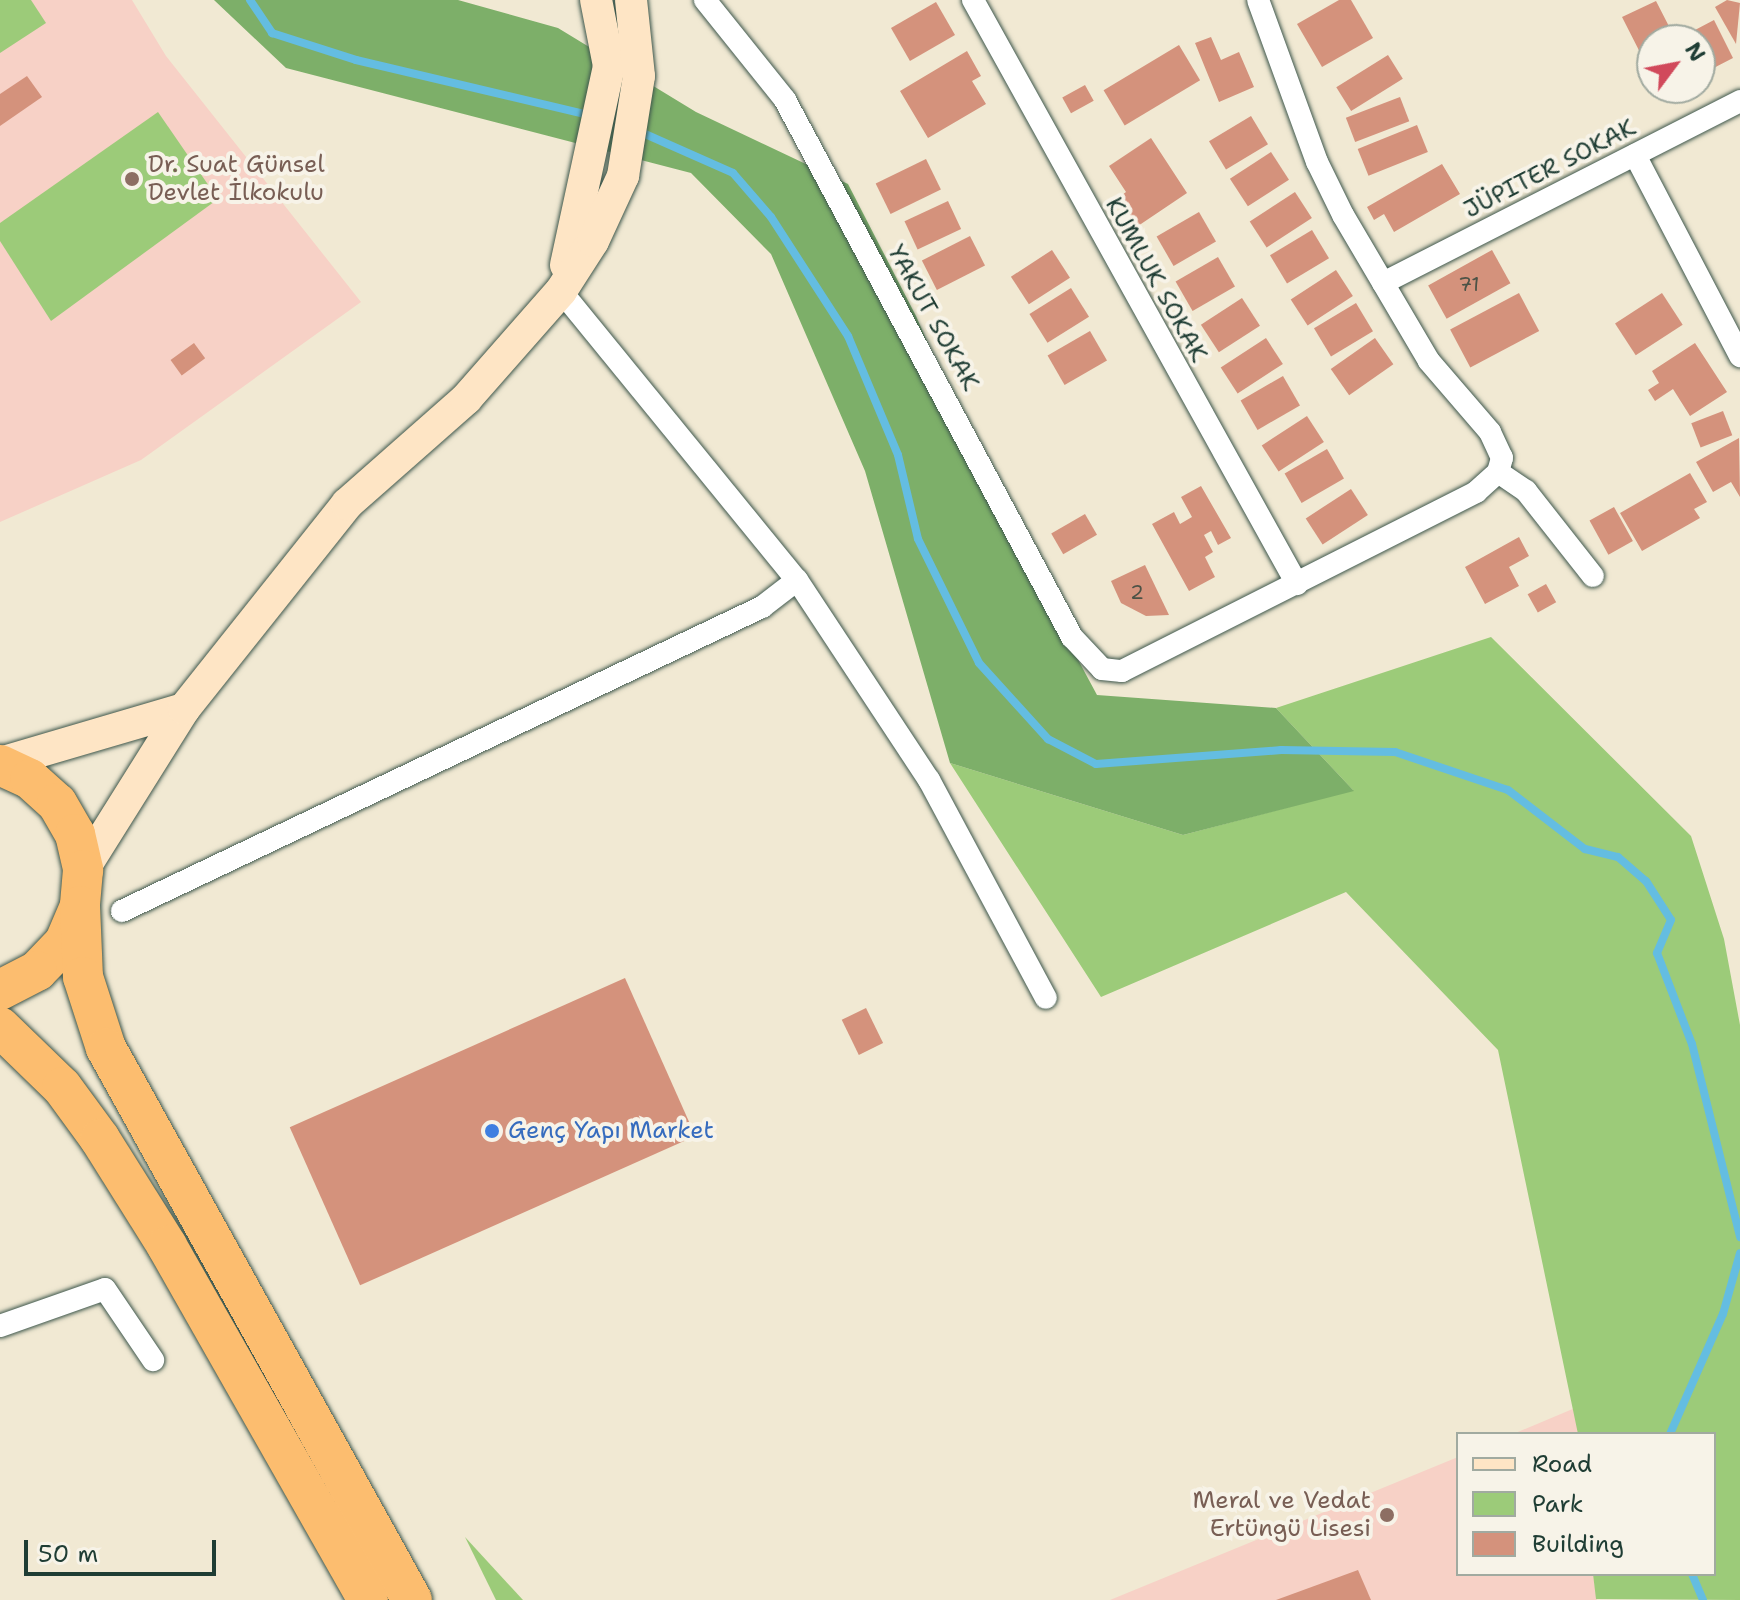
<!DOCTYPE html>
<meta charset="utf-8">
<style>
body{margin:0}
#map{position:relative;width:1740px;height:1600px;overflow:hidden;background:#f1e9d3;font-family:"Shantell Sans",sans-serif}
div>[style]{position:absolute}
.built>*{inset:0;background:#f7d1c6}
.green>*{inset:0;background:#9ccb79}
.forest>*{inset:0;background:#7daf69}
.stream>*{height:8px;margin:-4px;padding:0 4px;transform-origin:4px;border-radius:4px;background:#64bde1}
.building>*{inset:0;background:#d4927c;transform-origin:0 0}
.roads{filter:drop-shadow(0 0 2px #3e574c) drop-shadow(0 0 2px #3e574c)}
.street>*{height:22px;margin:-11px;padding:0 11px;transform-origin:11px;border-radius:11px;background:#fff}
.secondary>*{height:32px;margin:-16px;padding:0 16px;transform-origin:16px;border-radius:16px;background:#fee5c5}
.highway>*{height:40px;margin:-20px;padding:0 20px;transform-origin:20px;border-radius:20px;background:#fcbd6f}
.dots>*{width:22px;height:22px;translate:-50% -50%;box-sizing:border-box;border:4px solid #f7f3e8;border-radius:50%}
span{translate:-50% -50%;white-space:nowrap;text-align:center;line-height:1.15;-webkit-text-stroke:8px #f7f3e8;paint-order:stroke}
.number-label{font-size:20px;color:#4c5246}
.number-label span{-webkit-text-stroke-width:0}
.education-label{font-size:24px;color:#785e54}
.left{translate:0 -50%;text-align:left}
.right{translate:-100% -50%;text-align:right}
.street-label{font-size:24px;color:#1f3d34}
.shop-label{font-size:24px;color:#366cbe}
.legend{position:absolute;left:1456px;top:1432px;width:260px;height:144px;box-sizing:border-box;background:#f7f3e8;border:2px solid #a1aaa0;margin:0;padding:10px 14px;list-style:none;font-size:24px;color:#1f3d34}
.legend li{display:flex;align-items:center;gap:16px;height:40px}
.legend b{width:40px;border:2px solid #a1aaa0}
.north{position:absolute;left:1636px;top:24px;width:80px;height:80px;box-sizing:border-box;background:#f7f3e8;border:2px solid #a1aaa0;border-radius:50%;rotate:58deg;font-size:22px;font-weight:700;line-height:32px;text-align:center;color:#1f3d34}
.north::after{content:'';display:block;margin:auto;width:28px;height:36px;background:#d1495b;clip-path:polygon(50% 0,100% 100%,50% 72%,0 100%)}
.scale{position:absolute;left:24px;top:1540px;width:192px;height:36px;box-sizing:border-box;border:4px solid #1f3d34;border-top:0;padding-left:10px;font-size:24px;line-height:28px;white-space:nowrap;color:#1f3d34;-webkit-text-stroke:6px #f7f3e8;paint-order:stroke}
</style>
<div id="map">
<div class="built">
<div style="clip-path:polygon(0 0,132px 0,166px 56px,361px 302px,141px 460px,0 522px)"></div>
<div style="clip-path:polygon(1575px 1408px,1578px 1434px,1513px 1434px)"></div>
<div style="clip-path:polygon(1458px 1457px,1458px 1574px,1593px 1574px,1597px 1600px,1110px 1600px)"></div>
</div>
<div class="green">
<div style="clip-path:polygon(0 0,31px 0,46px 23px,0 53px)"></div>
<div style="clip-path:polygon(158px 112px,218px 199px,51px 321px,0 241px,0 223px)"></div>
<div style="clip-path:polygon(1491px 637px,1691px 836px,1724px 939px,1740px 1025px,1740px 1600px,1596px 1599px,1593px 1574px,1714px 1574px,1714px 1434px,1578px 1434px,1498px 1050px,1346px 892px,1101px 997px,950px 763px,1183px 835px,1353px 790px,1276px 708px)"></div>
<div style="clip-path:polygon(465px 1537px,523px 1600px,496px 1600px)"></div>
</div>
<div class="forest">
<div style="clip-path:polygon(214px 0,458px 0,558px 28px,696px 112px,848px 184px,916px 316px,1010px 533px,1097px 695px,1276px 708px,1354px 791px,1183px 835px,950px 763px,865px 471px,771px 254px,691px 173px,286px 68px)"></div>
</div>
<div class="stream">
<div style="left:250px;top:0;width:40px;rotate:56deg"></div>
<div style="left:272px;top:33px;width:88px;rotate:17.8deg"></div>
<div style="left:356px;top:60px;width:244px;rotate:13.3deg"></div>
<div style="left:636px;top:130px;width:106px;rotate:23.9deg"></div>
<div style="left:733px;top:173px;width:58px;rotate:49.2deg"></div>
<div style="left:771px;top:217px;width:142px;rotate:57.1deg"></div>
<div style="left:848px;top:336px;width:129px;rotate:67.2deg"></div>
<div style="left:898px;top:455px;width:86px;rotate:76.6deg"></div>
<div style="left:918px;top:539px;width:138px;rotate:63.8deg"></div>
<div style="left:979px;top:663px;width:103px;rotate:47.8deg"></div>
<div style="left:1048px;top:739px;width:54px;rotate:27.5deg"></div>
<div style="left:1096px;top:764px;width:186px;rotate:-4.3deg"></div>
<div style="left:1281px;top:750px;width:114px;rotate:1deg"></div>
<div style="left:1395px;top:752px;width:119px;rotate:18.6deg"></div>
<div style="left:1508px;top:790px;width:97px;rotate:37.5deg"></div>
<div style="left:1585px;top:849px;width:34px;rotate:14deg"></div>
<div style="left:1618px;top:857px;width:37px;rotate:41deg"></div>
<div style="left:1646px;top:881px;width:46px;rotate:57.3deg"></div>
<div style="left:1671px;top:920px;width:36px;rotate:113deg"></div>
<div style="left:1657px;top:953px;width:97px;rotate:69deg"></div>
<div style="left:1692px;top:1044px;width:199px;rotate:76deg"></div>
<div style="left:1670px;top:1434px;width:131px;rotate:-66.2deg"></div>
<div style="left:1723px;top:1314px;width:63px;rotate:-74.4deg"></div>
<div style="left:1692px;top:1574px;width:28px;rotate:67deg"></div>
</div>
<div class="building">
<div style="clip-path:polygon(1339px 0,1351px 0,1373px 38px,1322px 67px,1297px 24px)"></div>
<div style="clip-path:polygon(1727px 0,1740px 3px,1736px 44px,1715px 7px)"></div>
<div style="clip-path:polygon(1656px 1px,1676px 40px,1652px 40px,1652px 76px,1622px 17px)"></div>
<div style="left:936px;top:2px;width:38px;height:52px;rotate:60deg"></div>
<div style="clip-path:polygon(1714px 20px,1733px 58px,1700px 75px,1700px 40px,1676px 40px)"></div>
<div style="clip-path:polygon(1211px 37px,1221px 60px,1239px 52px,1254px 87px,1219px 102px,1195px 43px)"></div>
<div style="left:1179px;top:45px;width:41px;height:88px;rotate:59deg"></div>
<div style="clip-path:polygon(967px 51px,981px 76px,972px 81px,986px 104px,928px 138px,900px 91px)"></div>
<div style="left:1388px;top:55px;width:28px;height:61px;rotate:58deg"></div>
<div style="clip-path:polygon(27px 76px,42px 97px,0 126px,0 94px)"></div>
<div style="left:1085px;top:85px;width:18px;height:26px;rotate:61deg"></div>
<div style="left:1400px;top:97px;width:26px;height:58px;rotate:69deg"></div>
<div style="left:1251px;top:116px;width:33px;height:49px;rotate:59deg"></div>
<div style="left:1417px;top:125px;width:29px;height:64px;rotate:68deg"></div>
<div style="clip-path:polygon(1151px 138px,1187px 193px,1135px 228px,1117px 199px,1126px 192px,1109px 166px)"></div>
<div style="left:1271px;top:152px;width:33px;height:49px;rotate:57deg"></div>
<div style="left:926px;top:159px;width:34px;height:56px;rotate:64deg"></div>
<div style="clip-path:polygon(1442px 164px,1460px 194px,1394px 232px,1384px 214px,1374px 220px,1367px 207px)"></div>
<div style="left:1295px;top:192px;width:31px;height:54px;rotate:57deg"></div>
<div style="left:948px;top:201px;width:31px;height:48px;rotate:65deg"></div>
<div style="left:1199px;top:212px;width:34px;height:49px;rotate:60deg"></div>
<div style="left:1312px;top:230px;width:33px;height:49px;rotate:59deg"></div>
<div style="left:970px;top:236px;width:33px;height:54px;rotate:63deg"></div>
<div style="left:1052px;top:250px;width:33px;height:49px;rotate:57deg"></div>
<div style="left:1492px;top:250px;width:38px;height:73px;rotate:61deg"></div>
<div style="left:1218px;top:257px;width:34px;height:49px;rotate:60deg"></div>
<div style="left:1336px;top:270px;width:31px;height:54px;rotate:57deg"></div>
<div style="left:1071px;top:288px;width:34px;height:49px;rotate:58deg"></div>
<div style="left:1519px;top:293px;width:43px;height:78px;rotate:62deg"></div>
<div style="left:1662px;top:293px;width:38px;height:56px;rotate:57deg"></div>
<div style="left:1242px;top:298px;width:33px;height:49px;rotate:57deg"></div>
<div style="left:1356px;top:303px;width:33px;height:49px;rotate:59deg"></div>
<div style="left:1090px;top:331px;width:34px;height:49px;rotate:60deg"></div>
<div style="left:1266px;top:338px;width:31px;height:54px;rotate:57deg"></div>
<div style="left:1375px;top:338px;width:32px;height:54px;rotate:55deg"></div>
<div style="left:194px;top:343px;width:19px;height:29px;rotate:54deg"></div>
<div style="clip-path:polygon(1695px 343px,1727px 392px,1690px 416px,1673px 389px,1655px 401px,1648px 390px,1659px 383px,1652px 371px)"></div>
<div style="left:1283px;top:376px;width:34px;height:49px;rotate:60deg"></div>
<div style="left:1723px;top:411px;width:26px;height:34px;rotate:69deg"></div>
<div style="left:1307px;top:416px;width:31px;height:54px;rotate:57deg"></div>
<div style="clip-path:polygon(1739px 438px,1740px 497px,1731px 482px,1713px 492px,1696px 462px)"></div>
<div style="left:1327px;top:449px;width:34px;height:49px;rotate:60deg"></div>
<div style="clip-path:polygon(1690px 473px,1707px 502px,1694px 509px,1700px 518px,1642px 551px,1620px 513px)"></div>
<div style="clip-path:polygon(1201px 486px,1231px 538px,1218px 545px,1211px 531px,1204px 535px,1213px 552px,1205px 557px,1215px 577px,1189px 591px,1152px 524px,1174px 512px,1180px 524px,1192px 517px,1181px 497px)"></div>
<div style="left:1351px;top:489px;width:31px;height:54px;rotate:57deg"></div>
<div style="left:1614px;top:507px;width:39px;height:28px;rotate:61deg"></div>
<div style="left:1085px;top:514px;width:24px;height:39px;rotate:60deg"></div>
<div style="clip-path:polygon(1519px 537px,1529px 556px,1509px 567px,1519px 586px,1485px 604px,1465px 567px)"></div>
<div style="clip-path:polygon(1145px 565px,1169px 615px,1146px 616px,1121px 603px,1111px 581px)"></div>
<div style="left:1546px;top:584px;width:21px;height:21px;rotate:61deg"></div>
<div style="left:625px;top:978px;width:173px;height:367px;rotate:66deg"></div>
<div style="left:866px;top:1008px;width:39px;height:27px;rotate:64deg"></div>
<div style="clip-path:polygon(1358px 1570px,1371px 1600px,1276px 1600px)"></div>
</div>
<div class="roads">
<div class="street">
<div style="left:705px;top:0;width:128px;rotate:51.3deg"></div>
<div style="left:785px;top:100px;width:609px;rotate:61.88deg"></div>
<div style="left:1072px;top:637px;width:44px;rotate:46.8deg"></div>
<div style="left:1102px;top:669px;width:20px;rotate:6deg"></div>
<div style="left:1122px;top:671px;width:397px;rotate:-26.8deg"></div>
<div style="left:1476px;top:492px;width:30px;rotate:-42deg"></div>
<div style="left:1498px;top:472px;width:15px;rotate:-74deg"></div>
<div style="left:1502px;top:458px;width:29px;rotate:-115deg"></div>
<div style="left:1490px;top:432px;width:94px;rotate:-130.7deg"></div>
<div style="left:1429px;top:361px;width:169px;rotate:-120.5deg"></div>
<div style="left:1343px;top:215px;width:59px;rotate:-116.1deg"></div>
<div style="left:1317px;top:162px;width:172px;rotate:-110deg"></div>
<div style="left:973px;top:0;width:668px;rotate:60.98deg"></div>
<div style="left:1635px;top:155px;width:227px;rotate:62.4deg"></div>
<div style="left:1383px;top:283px;width:401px;rotate:-27deg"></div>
<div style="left:561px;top:291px;width:373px;rotate:50.8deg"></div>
<div style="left:797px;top:580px;width:240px;rotate:56.6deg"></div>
<div style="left:929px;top:780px;width:247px;rotate:61.8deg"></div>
<div style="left:1498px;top:472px;width:34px;rotate:34deg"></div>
<div style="left:1526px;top:491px;width:108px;rotate:51.8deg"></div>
<div style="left:122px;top:911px;width:709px;rotate:-25.41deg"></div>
<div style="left:762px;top:607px;width:44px;rotate:-37.6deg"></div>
<div style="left:0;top:1326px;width:111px;rotate:-19.4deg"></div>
<div style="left:105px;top:1289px;width:86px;rotate:55.9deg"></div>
</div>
<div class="secondary">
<div style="left:566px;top:265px;width:204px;rotate:-77.8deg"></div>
<div style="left:609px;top:66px;width:67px;rotate:-101.1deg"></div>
<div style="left:0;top:763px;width:192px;rotate:-16.4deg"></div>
<div style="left:83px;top:870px;width:190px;rotate:-57.9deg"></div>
<div style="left:184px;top:709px;width:262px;rotate:-51.5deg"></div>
<div style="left:347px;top:504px;width:159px;rotate:-41.4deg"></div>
<div style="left:466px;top:399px;width:144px;rotate:-48.7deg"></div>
<div style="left:561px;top:291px;width:59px;rotate:-57.4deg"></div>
<div style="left:593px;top:241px;width:72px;rotate:-65.2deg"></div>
<div style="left:623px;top:176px;width:101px;rotate:-80.9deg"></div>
<div style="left:639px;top:76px;width:76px;rotate:-96deg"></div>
</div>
<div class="highway">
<div style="left:0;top:765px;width:33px;rotate:25deg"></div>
<div style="left:30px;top:779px;width:36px;rotate:42deg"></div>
<div style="left:57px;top:803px;width:36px;rotate:60deg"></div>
<div style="left:75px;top:834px;width:37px;rotate:77deg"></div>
<div style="left:83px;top:870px;width:36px;rotate:95deg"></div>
<div style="left:80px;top:906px;width:39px;rotate:113deg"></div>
<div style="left:65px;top:942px;width:40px;rotate:134deg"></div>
<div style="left:37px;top:971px;width:42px;rotate:152.8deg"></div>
<div style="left:80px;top:906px;width:71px;rotate:87.6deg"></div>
<div style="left:83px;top:977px;width:75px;rotate:72.1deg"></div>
<div style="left:106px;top:1048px;width:631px;rotate:61deg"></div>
<div style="left:0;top:1027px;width:86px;rotate:44.1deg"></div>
<div style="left:62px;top:1087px;width:64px;rotate:53.8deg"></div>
<div style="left:100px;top:1139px;width:126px;rotate:57.9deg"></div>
<div style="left:167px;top:1246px;width:407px;rotate:60.4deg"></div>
</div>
</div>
<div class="dots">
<div style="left:132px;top:179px;background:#8d6e63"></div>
<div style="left:492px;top:1131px;background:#3f7fe0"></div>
<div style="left:1387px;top:1515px;background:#8d6e63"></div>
</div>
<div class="number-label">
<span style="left:1469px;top:284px">71</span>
<span style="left:1137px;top:592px">2</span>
</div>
<div class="education-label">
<span class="left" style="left:148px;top:179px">Dr. Suat Günsel<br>Devlet İlkokulu</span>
<span class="right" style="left:1371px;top:1515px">Meral ve Vedat<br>Ertüngü Lisesi</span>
</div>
<div class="street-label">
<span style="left:1550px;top:169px;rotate:-27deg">JÜPITER SOKAK</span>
<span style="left:1156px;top:280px;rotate:61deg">KUMLUK SOKAK</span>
<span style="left:933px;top:318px;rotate:61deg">YAKUT SOKAK</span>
</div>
<div class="shop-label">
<span class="left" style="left:508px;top:1131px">Genç Yapı Market</span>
</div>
<ul class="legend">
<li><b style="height:10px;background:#fee5c5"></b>Road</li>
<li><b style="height:22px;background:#9ccb79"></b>Park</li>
<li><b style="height:22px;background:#d4927c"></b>Building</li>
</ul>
<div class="north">N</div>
<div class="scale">50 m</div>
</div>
